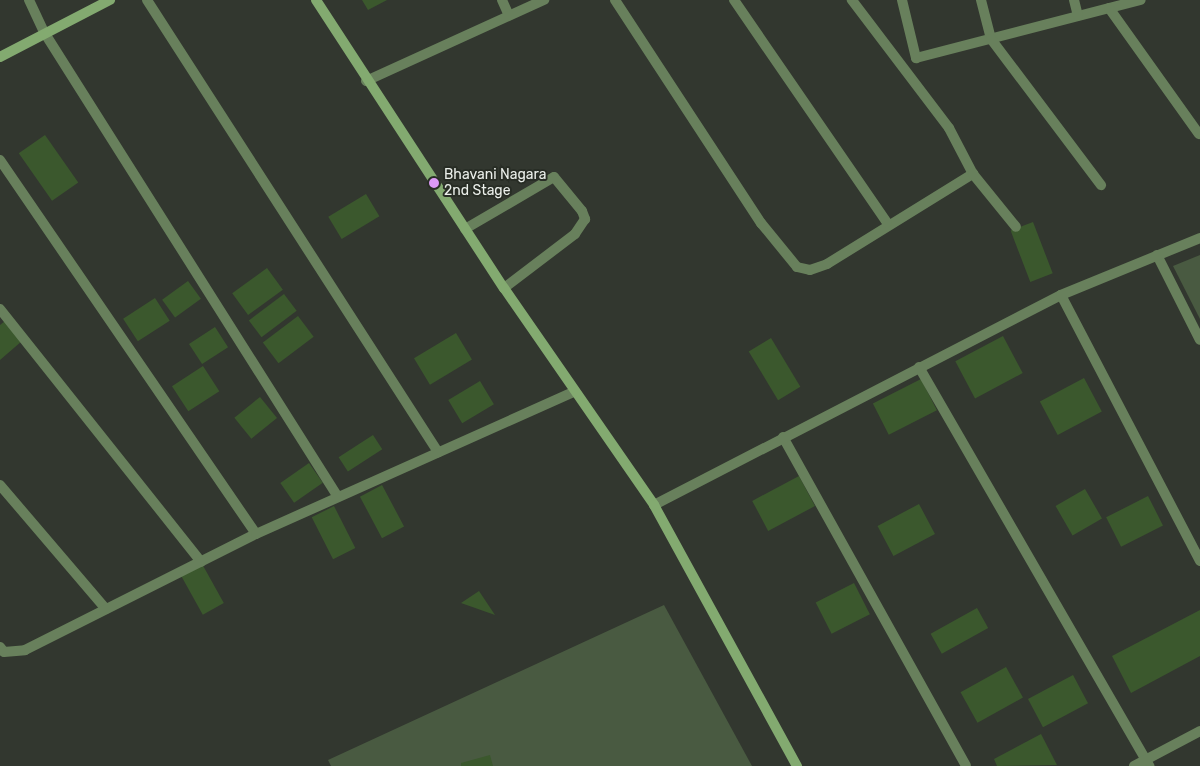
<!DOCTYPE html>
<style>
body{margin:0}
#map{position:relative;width:1200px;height:766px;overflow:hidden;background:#32372f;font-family:Rubik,sans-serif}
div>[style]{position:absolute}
.green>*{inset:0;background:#495a41}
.building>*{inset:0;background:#3b582d;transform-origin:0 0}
.lane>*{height:10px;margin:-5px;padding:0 5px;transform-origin:5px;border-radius:5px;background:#68805c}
.street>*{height:10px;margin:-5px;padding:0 5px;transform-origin:5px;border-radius:5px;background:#68805c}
.secondary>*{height:10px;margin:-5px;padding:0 5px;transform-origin:5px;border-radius:5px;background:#83aa70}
.dots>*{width:14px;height:14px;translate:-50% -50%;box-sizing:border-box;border:2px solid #282d25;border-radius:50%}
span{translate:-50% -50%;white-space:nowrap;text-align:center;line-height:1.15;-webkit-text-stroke:4px #282d25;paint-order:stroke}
.poi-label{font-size:14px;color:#ebefea}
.left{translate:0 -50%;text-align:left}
</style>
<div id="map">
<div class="green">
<div style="clip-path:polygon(1200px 255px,1200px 319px,1173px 266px)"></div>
<div style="clip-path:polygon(664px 605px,752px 766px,331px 766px,328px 760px)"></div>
</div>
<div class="building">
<div style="clip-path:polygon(362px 0,387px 0,368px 10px)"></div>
<div style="left:45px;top:135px;width:58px;height:32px;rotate:55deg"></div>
<div style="left:366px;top:194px;width:26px;height:44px;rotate:59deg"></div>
<div style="left:1033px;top:222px;width:55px;height:24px;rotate:69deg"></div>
<div style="left:267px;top:268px;width:27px;height:43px;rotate:54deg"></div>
<div style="left:188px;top:281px;width:22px;height:32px;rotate:54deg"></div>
<div style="left:284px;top:294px;width:21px;height:44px;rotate:53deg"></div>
<div style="left:155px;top:298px;width:27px;height:38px;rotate:57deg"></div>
<div style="left:298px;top:316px;width:26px;height:44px;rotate:53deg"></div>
<div style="clip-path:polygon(5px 321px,22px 341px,0 360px,0 325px)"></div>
<div style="left:215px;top:327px;width:24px;height:31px;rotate:57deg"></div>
<div style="left:456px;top:333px;width:31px;height:49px;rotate:59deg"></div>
<div style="left:1003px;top:336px;width:42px;height:54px;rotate:62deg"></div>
<div style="left:771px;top:338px;width:57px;height:26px;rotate:59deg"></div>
<div style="left:203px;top:366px;width:30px;height:37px;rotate:57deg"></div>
<div style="left:1084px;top:378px;width:38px;height:50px;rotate:62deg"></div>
<div style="left:921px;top:379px;width:35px;height:54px;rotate:63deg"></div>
<div style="left:480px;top:381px;width:27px;height:37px;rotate:59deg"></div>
<div style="left:260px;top:397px;width:27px;height:33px;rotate:51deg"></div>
<div style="left:373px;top:435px;width:17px;height:41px;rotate:57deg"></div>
<div style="left:309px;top:463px;width:24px;height:35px;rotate:55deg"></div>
<div style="left:799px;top:476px;width:34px;height:53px;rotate:62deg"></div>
<div style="left:382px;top:485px;width:47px;height:25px;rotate:62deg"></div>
<div style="left:1085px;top:489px;width:34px;height:34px;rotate:60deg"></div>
<div style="left:1148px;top:496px;width:33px;height:47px;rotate:63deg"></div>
<div style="left:919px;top:504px;width:34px;height:47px;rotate:62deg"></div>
<div style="left:334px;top:506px;width:47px;height:25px;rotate:63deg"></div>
<div style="left:201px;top:562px;width:47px;height:24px;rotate:61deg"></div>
<div style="left:854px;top:583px;width:35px;height:43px;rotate:63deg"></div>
<div style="clip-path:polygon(479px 591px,495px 615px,461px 603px)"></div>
<div style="left:977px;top:608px;width:23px;height:53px;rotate:61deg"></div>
<div style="clip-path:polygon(1200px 610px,1200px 656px,1131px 693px,1112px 656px)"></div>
<div style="left:1006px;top:667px;width:35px;height:52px;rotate:61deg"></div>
<div style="left:1073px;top:675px;width:32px;height:51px;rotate:62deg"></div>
<div style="clip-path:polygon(1041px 734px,1057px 765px,997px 766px,994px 759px)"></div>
<div style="clip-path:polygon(490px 755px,493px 766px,461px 766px,461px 763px)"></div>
</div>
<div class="lane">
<div style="left:465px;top:229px;width:103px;rotate:-30.3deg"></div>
<div style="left:554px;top:177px;width:44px;rotate:50.5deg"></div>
<div style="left:582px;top:211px;width:9px;rotate:69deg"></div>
<div style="left:585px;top:219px;width:18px;rotate:124deg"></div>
<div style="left:575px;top:234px;width:89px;rotate:142.7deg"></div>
</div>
<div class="street">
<div style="left:29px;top:0;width:35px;rotate:65deg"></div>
<div style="left:44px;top:32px;width:550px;rotate:57.7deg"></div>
<div style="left:147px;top:0;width:538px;rotate:57.23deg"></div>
<div style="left:502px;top:0;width:17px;rotate:66deg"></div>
<div style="left:615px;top:0;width:267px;rotate:56.8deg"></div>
<div style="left:761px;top:223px;width:57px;rotate:50.7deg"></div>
<div style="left:797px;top:267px;width:13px;rotate:13deg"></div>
<div style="left:810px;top:270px;width:18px;rotate:-19deg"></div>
<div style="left:827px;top:264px;width:172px;rotate:-31.7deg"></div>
<div style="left:973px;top:174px;width:52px;rotate:-117.6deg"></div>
<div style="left:949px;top:128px;width:161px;rotate:-127.2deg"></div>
<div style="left:734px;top:0;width:270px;rotate:55.5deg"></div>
<div style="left:902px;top:0;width:60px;rotate:76.4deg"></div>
<div style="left:916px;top:58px;width:232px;rotate:-14.5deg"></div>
<div style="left:981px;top:0;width:40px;rotate:75.6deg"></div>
<div style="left:991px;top:39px;width:183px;rotate:53deg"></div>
<div style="left:1074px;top:0;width:16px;rotate:76deg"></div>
<div style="left:1109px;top:8px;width:155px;rotate:54.5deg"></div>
<div style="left:366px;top:81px;width:196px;rotate:-24.5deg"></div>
<div style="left:0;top:160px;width:453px;rotate:55.6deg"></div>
<div style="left:973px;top:174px;width:68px;rotate:50.9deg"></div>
<div style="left:1157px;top:255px;width:95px;rotate:63.2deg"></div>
<div style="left:1061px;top:295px;width:300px;rotate:62.4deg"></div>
<div style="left:0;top:309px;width:323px;rotate:51.5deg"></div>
<div style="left:919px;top:367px;width:461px;rotate:60deg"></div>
<div style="left:783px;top:437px;width:376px;rotate:60.9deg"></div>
<div style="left:0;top:485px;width:163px;rotate:49.5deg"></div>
<div style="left:654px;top:505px;width:458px;rotate:-27.3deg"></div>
<div style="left:1061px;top:295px;width:150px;rotate:-22.3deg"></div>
<div style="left:0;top:647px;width:6px;rotate:51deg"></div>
<div style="left:4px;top:652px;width:21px;rotate:-5deg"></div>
<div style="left:25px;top:650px;width:258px;rotate:-26.7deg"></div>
<div style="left:256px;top:534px;width:348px;rotate:-24.1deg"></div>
<div style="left:1134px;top:766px;width:75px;rotate:-27.9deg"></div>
</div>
<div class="secondary">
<div style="left:316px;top:0;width:344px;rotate:56.9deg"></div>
<div style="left:504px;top:288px;width:264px;rotate:55.3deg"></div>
<div style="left:654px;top:505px;width:298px;rotate:61.3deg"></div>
<div style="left:0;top:57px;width:124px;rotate:-27.4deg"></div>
</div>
<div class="dots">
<div style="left:434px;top:183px;background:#db99f5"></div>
</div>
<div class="poi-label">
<span class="left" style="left:444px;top:183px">Bhavani Nagara<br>2nd Stage</span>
</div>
</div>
